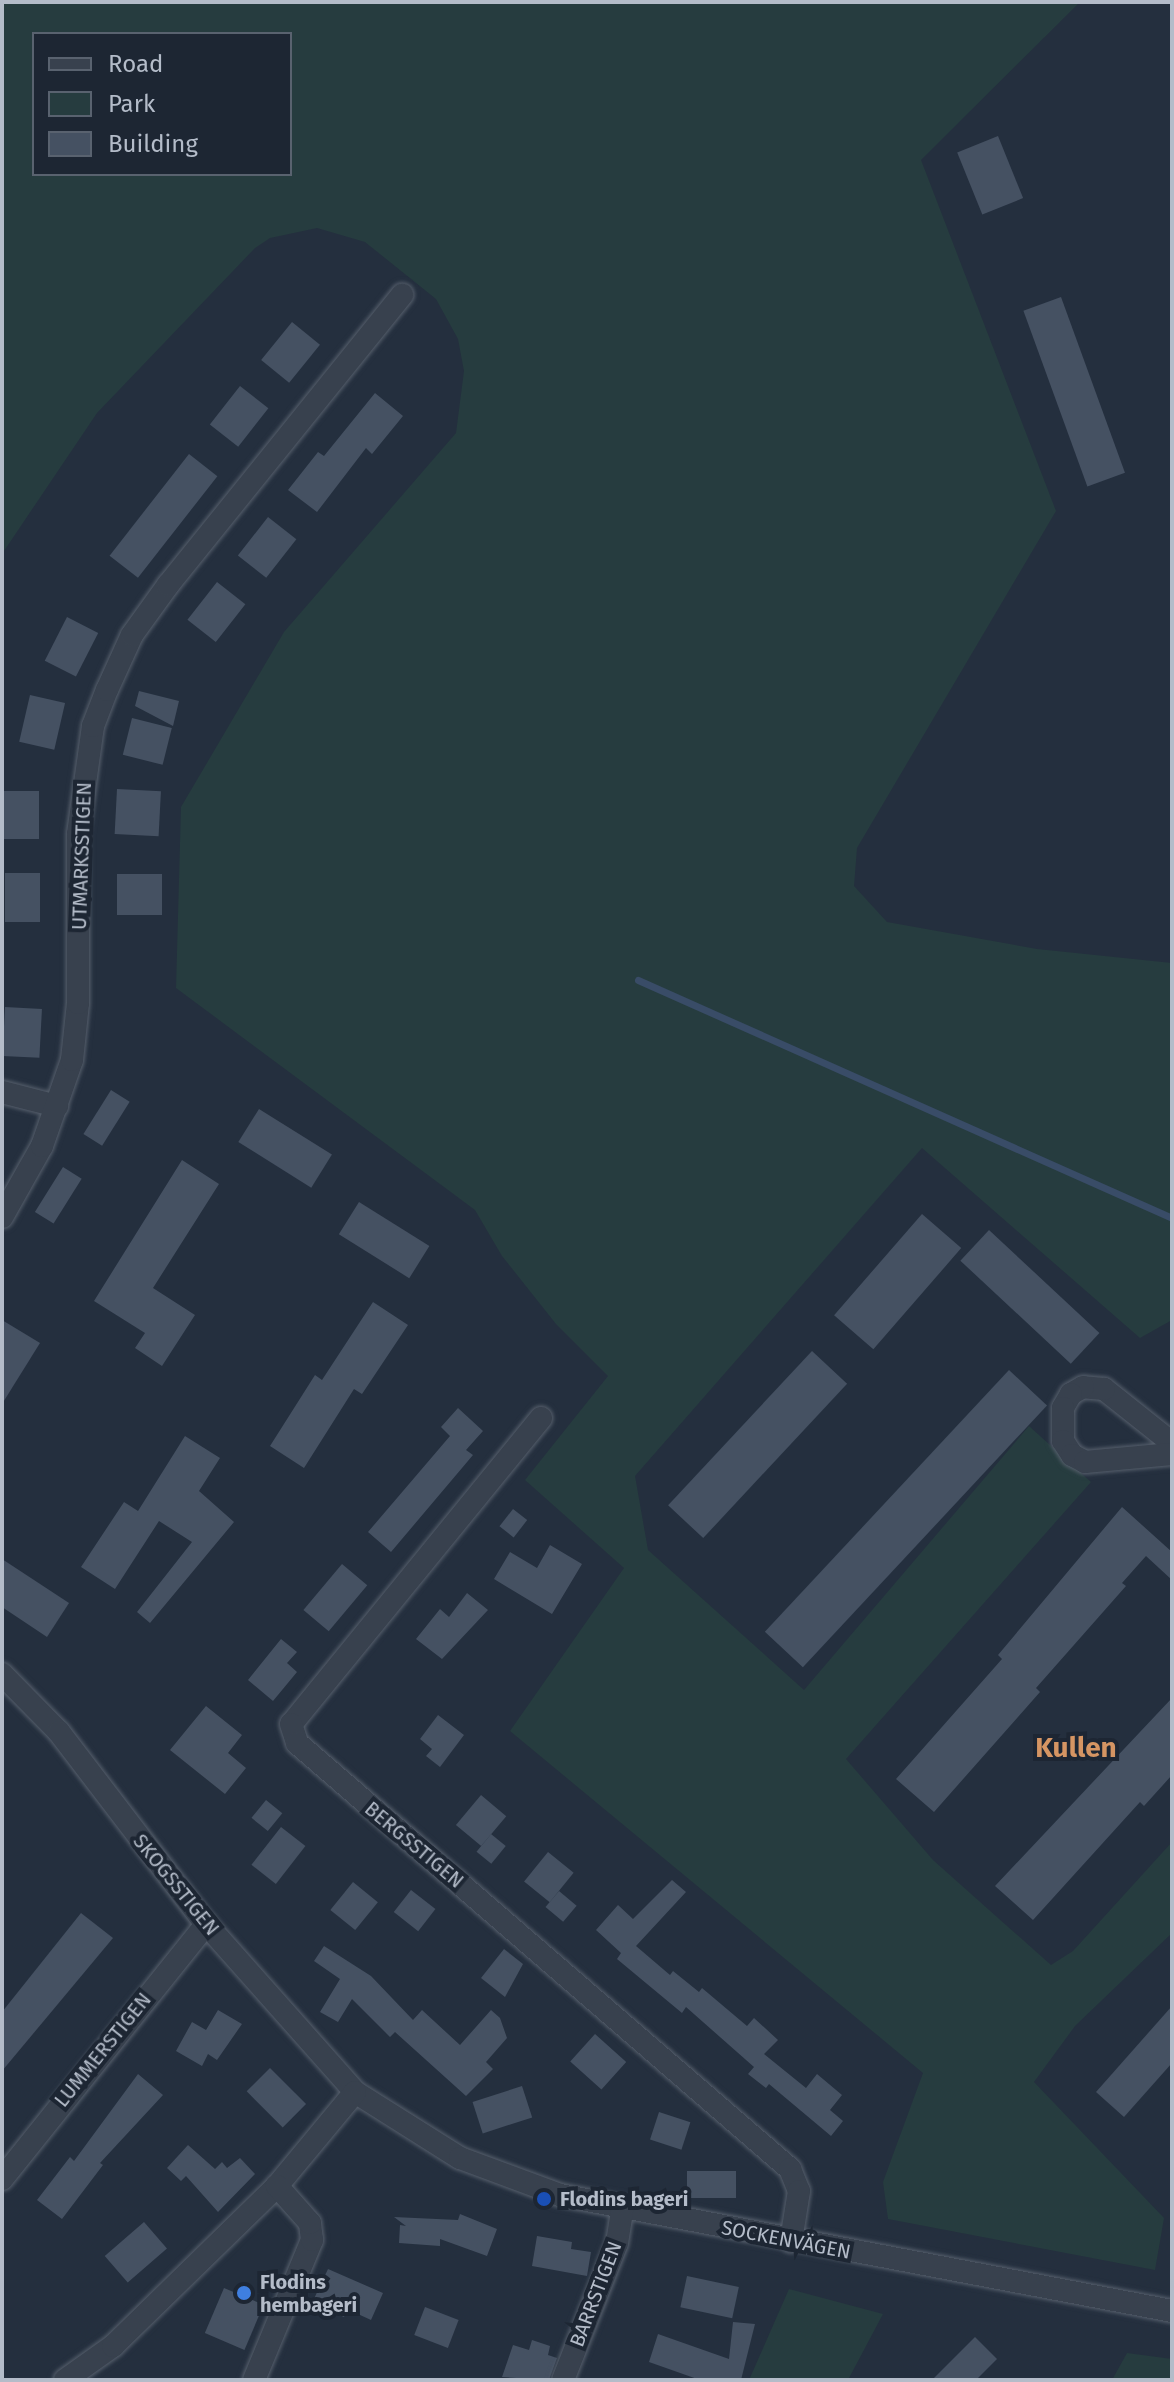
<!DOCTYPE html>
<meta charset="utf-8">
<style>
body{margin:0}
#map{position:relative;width:1174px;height:2382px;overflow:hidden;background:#242f3e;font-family:"Fira Sans",sans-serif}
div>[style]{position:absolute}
.green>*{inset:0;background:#263c3f}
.stream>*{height:7px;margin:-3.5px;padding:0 3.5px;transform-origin:3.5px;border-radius:3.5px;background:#394c67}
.building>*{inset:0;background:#455162;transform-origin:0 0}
.roads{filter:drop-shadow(0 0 2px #565f6c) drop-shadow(0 0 2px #565f6c)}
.minor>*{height:22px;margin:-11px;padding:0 11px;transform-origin:11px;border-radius:11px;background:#38414e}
.dots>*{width:22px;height:22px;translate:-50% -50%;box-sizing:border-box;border:4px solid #1d2633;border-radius:50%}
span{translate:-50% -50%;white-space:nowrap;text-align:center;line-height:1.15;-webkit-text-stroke:8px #1d2633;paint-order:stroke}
.street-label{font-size:20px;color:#b4bcc9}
.poi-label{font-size:20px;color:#b4bcc9;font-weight:700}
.left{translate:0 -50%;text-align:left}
.district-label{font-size:28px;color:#d59563;font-weight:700}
.frame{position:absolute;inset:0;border:4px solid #b4bcc9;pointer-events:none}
.legend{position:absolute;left:32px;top:32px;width:260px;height:144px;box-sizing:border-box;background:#1d2633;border:2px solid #59626f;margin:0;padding:10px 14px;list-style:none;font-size:24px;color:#b4bcc9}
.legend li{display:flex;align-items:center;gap:16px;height:40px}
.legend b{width:40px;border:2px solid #59626f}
</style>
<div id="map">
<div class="green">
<div style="clip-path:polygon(evenodd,2px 2px,1080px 2px,921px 160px,1056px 511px,857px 848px,854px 886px,887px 922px,1037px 949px,1172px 963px,1172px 1320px,1140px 1338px,922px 1148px,635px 1476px,648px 1550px,804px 1690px,1029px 1426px,1091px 1482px,846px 1759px,933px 1860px,1051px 1965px,1073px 1951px,1172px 1842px,1172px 1933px,1075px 2026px,1034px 2082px,1164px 2218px,1155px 2270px,888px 2219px,883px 2182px,923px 2073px,510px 1731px,624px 1568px,525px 1480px,608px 1376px,556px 1324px,502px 1256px,475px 1210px,176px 988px,181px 807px,284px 632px,456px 433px,464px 371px,458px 339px,436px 299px,365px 242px,317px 228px,270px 238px,255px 248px,97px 413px,2px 554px,2px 2px,34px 34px,290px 34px,290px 174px,34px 174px,34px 34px)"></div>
<div style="clip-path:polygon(789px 2289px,883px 2314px,848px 2380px,749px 2380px)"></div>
<div style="clip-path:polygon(1127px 2353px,1172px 2359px,1172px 2380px,1112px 2380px)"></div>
</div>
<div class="stream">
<div style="left:638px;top:980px;width:585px;rotate:24.02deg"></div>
</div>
<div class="building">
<div style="left:998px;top:136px;width:67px;height:44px;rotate:68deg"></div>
<div style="left:1061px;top:297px;width:187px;height:40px;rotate:70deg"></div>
<div style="left:292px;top:322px;width:36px;height:49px;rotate:39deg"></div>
<div style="left:240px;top:386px;width:36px;height:49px;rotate:38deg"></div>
<div style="clip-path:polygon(375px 393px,403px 416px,372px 454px,366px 448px,317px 512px,288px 490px,318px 452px,324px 456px)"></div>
<div style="left:189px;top:454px;width:36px;height:129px;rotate:38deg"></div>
<div style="left:268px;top:517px;width:36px;height:49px;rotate:38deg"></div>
<div style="left:217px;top:582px;width:36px;height:48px;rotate:38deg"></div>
<div style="left:67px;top:617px;width:35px;height:49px;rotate:27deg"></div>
<div style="clip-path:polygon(139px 691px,179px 701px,173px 726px,135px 706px)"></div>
<div style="left:30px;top:695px;width:36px;height:48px;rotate:13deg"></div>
<div style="left:132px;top:718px;width:41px;height:38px;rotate:14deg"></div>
<div style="left:117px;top:789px;width:44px;height:45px;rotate:3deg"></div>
<div style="left:3px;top:791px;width:36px;height:48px"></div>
<div style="left:5px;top:873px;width:35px;height:49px"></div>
<div style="left:117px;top:874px;width:45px;height:41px"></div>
<div style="left:5px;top:1007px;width:37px;height:49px;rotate:3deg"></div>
<div style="left:111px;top:1090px;width:22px;height:52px;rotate:32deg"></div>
<div style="left:259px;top:1109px;width:86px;height:39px;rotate:32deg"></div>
<div style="clip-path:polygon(182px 1160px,219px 1184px,153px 1288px,195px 1315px,162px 1366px,135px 1348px,145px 1333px,94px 1301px)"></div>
<div style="left:63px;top:1167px;width:22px;height:53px;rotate:32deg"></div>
<div style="left:359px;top:1202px;width:83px;height:38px;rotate:32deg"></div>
<div style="left:922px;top:1214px;width:52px;height:134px;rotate:41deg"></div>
<div style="left:989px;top:1230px;width:151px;height:42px;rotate:43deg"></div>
<div style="clip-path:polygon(373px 1302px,408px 1325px,362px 1394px,354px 1389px,304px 1468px,270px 1446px,315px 1375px,322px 1380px)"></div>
<div style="clip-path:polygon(2px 1320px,40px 1343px,2px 1404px)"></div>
<div style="left:812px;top:1351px;width:48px;height:211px;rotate:43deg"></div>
<div style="left:1009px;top:1370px;width:52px;height:358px;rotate:43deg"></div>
<div style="clip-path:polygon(458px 1408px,483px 1431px,466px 1450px,473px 1455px,391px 1552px,368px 1532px,450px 1436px,441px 1427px)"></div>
<div style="clip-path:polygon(185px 1436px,220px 1458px,199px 1491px,234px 1522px,150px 1623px,137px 1612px,192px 1542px,159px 1521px,115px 1589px,81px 1567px,124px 1502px,138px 1511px)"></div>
<div style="clip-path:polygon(1122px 1507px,1172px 1552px,1172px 1580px,1146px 1556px,1122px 1583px,1126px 1586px,1036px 1688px,1040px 1692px,934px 1812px,896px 1779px,1002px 1659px,998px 1655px)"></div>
<div style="left:513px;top:1509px;width:18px;height:22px;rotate:38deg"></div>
<div style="clip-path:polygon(550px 1545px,582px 1564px,552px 1614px,494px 1579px,510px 1552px,537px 1568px)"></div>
<div style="clip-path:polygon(2px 1559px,69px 1603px,47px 1637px,2px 1607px)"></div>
<div style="left:342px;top:1564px;width:33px;height:60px;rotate:40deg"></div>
<div style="clip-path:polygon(467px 1593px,488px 1610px,442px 1659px,416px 1639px,440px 1609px,449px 1617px)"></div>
<div style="clip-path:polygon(281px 1639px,297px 1652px,287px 1663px,297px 1672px,273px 1701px,248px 1680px)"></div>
<div style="clip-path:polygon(1172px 1698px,1172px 1775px,1144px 1806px,1140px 1802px,1033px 1920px,995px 1886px)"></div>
<div style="clip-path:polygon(206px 1706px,242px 1735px,228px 1753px,246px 1768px,225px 1794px,170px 1750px)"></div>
<div style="clip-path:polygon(438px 1715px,464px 1735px,440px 1767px,426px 1756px,432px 1749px,420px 1739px)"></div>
<div style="left:481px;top:1795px;width:33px;height:39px;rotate:40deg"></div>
<div style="left:266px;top:1800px;width:21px;height:23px;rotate:39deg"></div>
<div style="left:281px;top:1827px;width:31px;height:48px;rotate:38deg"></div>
<div style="left:491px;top:1834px;width:19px;height:23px;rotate:39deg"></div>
<div style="left:548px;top:1852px;width:33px;height:38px;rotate:39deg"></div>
<div style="clip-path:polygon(672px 1880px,686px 1892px,636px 1946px,670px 1975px,673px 1971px,699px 1992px,702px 1988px,747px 2026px,754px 2018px,778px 2040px,764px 2054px,806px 2088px,817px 2074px,842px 2095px,830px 2110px,843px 2121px,831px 2136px,769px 2084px,766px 2088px,748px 2074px,754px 2067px,686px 2007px,682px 2013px,617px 1959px,621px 1953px,596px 1930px,618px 1905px,633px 1919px)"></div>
<div style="left:353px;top:1882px;width:32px;height:36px;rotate:39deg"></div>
<div style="left:411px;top:1890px;width:31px;height:28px;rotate:38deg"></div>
<div style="left:559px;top:1891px;width:23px;height:21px;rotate:40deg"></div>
<div style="clip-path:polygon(81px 1913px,113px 1938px,2px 2071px,2px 2012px)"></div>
<div style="clip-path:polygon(324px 1946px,371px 1976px,413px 2020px,422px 2010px,460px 2045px,491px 2010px,500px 2018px,507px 2038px,486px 2062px,493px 2069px,466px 2096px,395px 2032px,390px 2037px,352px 1999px,338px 2022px,320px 2012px,340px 1979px,314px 1961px)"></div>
<div style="clip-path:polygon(504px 1949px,523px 1964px,505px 1997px,481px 1978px)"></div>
<div style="clip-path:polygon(1172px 2006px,1172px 2063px,1124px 2117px,1096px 2092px)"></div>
<div style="clip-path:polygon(218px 2010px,242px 2024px,217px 2060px,208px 2054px,202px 2066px,176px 2051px,192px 2022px,206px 2030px)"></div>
<div style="left:595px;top:2034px;width:42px;height:37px;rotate:42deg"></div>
<div style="left:270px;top:2068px;width:51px;height:33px;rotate:45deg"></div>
<div style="clip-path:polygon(138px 2074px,163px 2095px,100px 2163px,103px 2165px,62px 2219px,37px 2200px,70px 2157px,74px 2161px)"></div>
<div style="left:522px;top:2086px;width:33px;height:52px;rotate:72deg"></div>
<div style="left:659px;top:2112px;width:33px;height:29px;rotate:18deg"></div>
<div style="clip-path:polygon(188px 2145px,215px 2169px,222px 2162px,227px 2168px,240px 2158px,255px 2174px,218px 2212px,186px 2176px,181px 2181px,167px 2168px)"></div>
<div style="left:736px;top:2171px;width:27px;height:49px;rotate:90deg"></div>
<div style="clip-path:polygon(460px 2214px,497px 2229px,487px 2256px,440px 2239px,440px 2246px,399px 2243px,400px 2225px,406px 2226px,394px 2217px,458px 2220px)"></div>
<div style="left:144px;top:2222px;width:35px;height:52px;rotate:49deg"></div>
<div style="clip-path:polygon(537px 2236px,572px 2242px,571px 2249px,591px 2252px,587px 2276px,532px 2266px)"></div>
<div style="clip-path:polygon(328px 2269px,383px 2293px,371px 2320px,347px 2309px,344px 2317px,312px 2303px)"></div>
<div style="left:687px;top:2276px;width:53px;height:32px;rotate:12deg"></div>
<div style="left:224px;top:2288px;width:43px;height:49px;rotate:23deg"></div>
<div style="left:425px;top:2307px;width:36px;height:30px;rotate:21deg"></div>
<div style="clip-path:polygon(733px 2322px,755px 2324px,741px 2380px,700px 2380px,649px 2362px,658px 2334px,729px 2359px)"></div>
<div style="clip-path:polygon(975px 2337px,997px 2359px,976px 2380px,932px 2380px)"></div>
<div style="clip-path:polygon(532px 2340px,550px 2346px,548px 2355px,557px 2358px,549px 2380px,502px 2377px,513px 2345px,529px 2350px)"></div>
</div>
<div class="roads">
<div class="minor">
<div style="left:2px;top:1092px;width:57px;rotate:14.3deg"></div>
<div style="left:2px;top:1217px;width:81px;rotate:-60.6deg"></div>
<div style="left:42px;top:1146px;width:91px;rotate:-70.8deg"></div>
<div style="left:72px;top:1060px;width:57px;rotate:-84deg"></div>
<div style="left:78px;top:1003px;width:169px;rotate:-90deg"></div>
<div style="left:78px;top:834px;width:109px;rotate:-82.1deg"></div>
<div style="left:93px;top:726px;width:39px;rotate:-69deg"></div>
<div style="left:107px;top:690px;width:60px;rotate:-65.6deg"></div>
<div style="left:132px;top:635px;width:62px;rotate:-54.2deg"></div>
<div style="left:168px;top:585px;width:373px;rotate:-51.1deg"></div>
<div style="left:541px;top:1418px;width:395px;rotate:129.2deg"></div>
<div style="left:291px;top:1724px;width:20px;rotate:72deg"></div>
<div style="left:297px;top:1743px;width:652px;rotate:40.83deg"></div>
<div style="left:790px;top:2169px;width:24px;rotate:68deg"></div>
<div style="left:799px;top:2191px;width:51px;rotate:99.1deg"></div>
<div style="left:1172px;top:1443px;width:87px;rotate:-141.5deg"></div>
<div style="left:1104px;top:1389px;width:21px;rotate:-175deg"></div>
<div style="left:1083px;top:1387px;width:14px;rotate:150deg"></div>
<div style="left:1071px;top:1394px;width:16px;rotate:120deg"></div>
<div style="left:1063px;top:1408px;width:33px;rotate:90deg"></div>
<div style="left:1063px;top:1441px;width:17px;rotate:57deg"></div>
<div style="left:1072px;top:1455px;width:15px;rotate:28deg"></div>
<div style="left:1085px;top:1462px;width:87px;rotate:-5.3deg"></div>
<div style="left:2px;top:1674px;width:81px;rotate:45.5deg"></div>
<div style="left:59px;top:1732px;width:242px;rotate:52.6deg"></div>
<div style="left:206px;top:1924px;width:225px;rotate:48.4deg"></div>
<div style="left:355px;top:2092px;width:124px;rotate:32.2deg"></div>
<div style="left:460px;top:2158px;width:107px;rotate:20.3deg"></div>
<div style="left:560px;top:2195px;width:623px;rotate:10.73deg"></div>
<div style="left:2px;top:2179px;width:327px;rotate:-51.3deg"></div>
<div style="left:65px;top:2380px;width:59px;rotate:-35.3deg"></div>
<div style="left:113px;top:2346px;width:229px;rotate:-44.3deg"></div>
<div style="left:277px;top:2186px;width:122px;rotate:-50.3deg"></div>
<div style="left:254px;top:2380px;width:152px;rotate:-67.5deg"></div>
<div style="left:312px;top:2240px;width:17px;rotate:-97deg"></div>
<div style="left:310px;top:2223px;width:50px;rotate:-131.7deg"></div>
<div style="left:563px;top:2380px;width:147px;rotate:-68.5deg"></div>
<div style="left:617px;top:2243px;width:36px;rotate:-81deg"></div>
</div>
</div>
<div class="dots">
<div style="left:544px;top:2199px;background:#1a4fb4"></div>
<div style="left:244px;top:2293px;background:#3f7fe0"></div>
</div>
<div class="street-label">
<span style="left:82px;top:856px;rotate:-88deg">UTMARKSSTIGEN</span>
<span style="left:414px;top:1845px;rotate:40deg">BERGSSTIGEN</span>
<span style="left:176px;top:1885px;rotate:51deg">SKOGSSTIGEN</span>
<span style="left:103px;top:2050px;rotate:-51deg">LUMMERSTIGEN</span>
<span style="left:786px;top:2240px;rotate:11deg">SOCKENVÄGEN</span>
<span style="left:596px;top:2294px;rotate:-69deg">BARRSTIGEN</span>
</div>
<div class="poi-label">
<span class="left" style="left:560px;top:2199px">Flodins bageri</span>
<span class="left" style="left:260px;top:2294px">Flodins<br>hembageri</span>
</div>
<div class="district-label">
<span style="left:1076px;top:1748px">Kullen</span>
</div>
<div class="frame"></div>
<ul class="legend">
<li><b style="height:10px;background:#38414e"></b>Road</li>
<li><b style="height:22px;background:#263c3f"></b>Park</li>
<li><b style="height:22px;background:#455162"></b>Building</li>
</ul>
</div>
